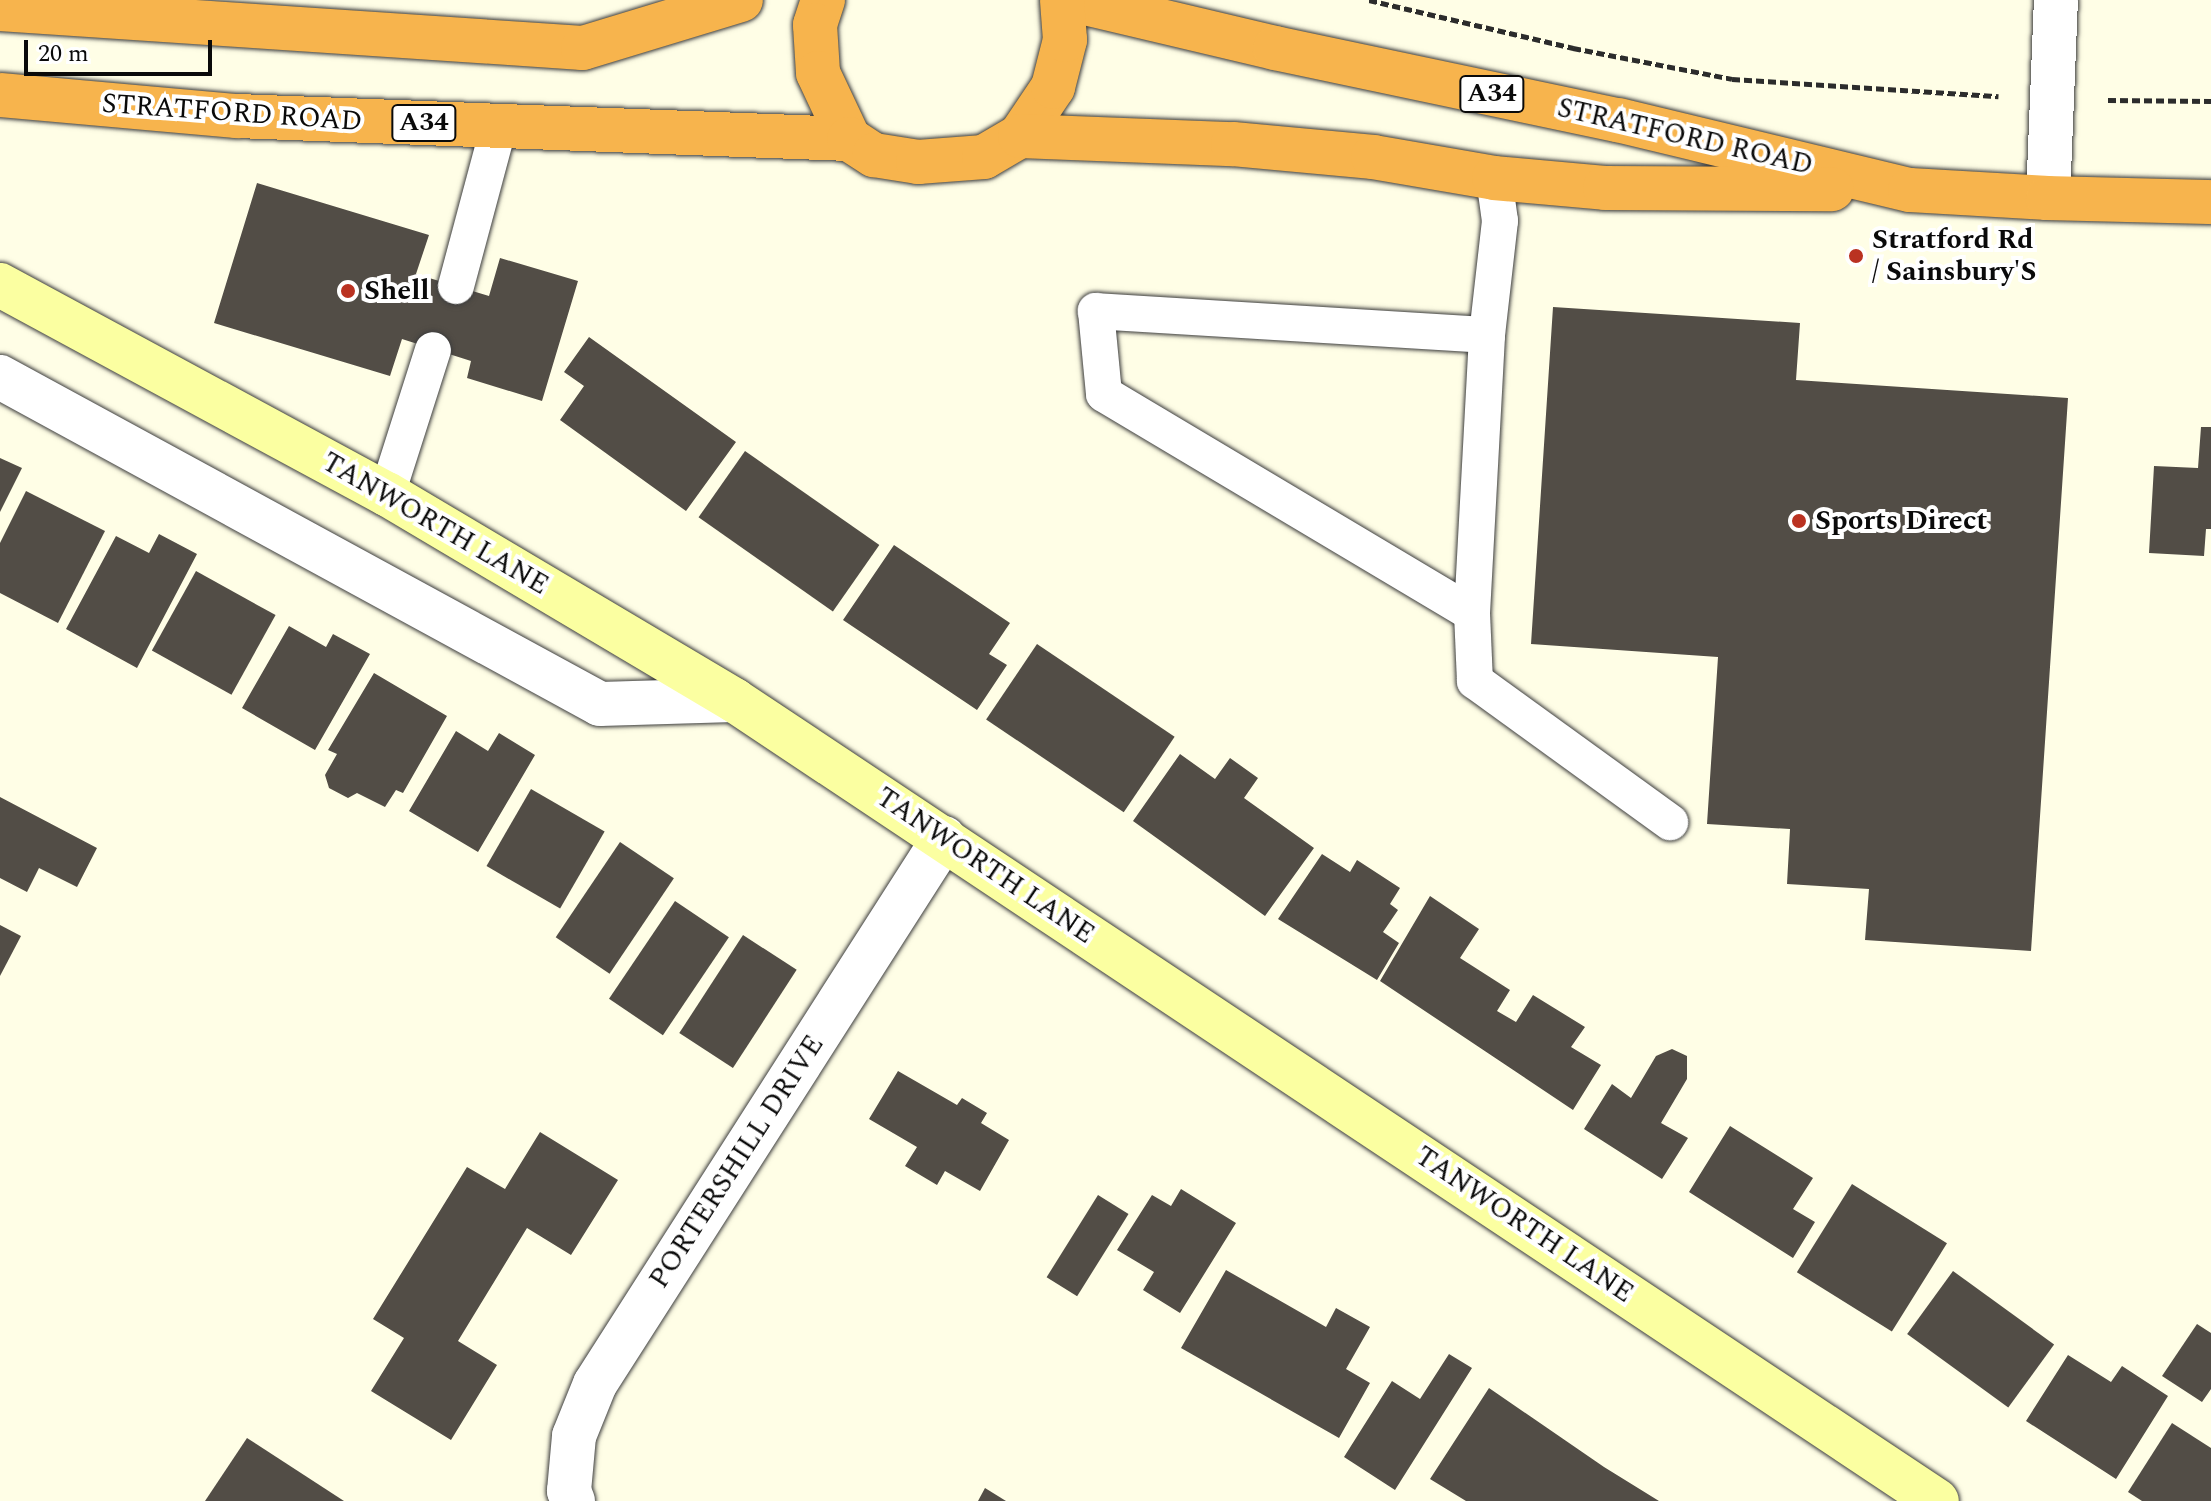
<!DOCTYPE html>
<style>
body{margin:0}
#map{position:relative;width:2211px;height:1501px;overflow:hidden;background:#fffee6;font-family:Spectral,serif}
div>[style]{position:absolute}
.building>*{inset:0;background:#524d46;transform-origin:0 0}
.path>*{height:5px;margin-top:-2.5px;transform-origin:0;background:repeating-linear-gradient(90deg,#2c2c2c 0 8px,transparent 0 12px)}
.roads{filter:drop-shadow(0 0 2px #3d3d3d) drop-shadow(0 0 2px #3d3d3d)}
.lane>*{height:36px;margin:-18px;padding:0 18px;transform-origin:18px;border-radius:18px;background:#fff}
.street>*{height:44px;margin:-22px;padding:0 22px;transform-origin:22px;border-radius:22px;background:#fff}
.secondary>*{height:44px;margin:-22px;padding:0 22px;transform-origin:22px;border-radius:22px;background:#fbffa1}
.highway>*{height:44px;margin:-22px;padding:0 22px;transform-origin:22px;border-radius:22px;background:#f7b44d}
.dots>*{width:22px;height:22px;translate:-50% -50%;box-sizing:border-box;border:4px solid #fff;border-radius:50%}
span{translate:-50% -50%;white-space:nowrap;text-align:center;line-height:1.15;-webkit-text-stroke:8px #fff;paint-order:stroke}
.shield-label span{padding:2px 6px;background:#fff;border:2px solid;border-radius:6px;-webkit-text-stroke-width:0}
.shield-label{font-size:26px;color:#0a0a0a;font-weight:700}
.street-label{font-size:28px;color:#0a0a0a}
.poi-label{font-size:28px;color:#0a0a0a;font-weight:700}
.left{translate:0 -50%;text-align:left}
.scale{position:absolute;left:24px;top:40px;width:188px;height:36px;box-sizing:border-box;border:4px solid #0a0a0a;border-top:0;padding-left:10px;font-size:24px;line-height:28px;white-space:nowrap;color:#0a0a0a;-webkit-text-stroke:6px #fff;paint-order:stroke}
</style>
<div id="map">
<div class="building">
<div style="clip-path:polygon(257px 183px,429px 235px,416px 274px,489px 296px,500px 258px,578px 281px,542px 401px,467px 378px,471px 361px,402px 339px,390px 376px,214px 323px)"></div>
<div style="clip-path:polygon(1553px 307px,1800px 323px,1796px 380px,2068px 398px,2031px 951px,1865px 940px,1869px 889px,1787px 884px,1790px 829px,1707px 824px,1718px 657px,1531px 644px)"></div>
<div style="clip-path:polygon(589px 337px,736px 442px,686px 511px,560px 420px,584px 386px,564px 372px)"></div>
<div style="clip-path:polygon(2201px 427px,2211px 427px,2211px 529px,2206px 529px,2204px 556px,2149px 553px,2154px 466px,2198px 468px)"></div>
<div style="left:745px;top:451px;width:164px;height:81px;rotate:35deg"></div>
<div style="clip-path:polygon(0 458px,22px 468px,0 512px)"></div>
<div style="clip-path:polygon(26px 491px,105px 531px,58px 623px,0 593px,0 543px)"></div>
<div style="clip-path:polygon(159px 534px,197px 554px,137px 668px,66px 629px,116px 536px,149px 553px)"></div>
<div style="clip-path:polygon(894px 545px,1010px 623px,989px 654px,1007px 665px,977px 710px,843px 620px)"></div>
<div style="left:196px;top:571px;width:91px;height:91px;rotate:29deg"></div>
<div style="clip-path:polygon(289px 626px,326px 647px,333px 634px,370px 654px,315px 750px,242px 708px)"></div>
<div style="left:1037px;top:644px;width:166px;height:91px;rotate:34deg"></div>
<div style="clip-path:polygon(374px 673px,447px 716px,403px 793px,396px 790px,385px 807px,357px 793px,348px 798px,329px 788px,325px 775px,337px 754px,328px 750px)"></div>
<div style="clip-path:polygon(456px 731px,488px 751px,499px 733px,535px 755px,478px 852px,409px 811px)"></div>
<div style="clip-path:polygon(1180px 754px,1215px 779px,1230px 758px,1258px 778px,1244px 798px,1314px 848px,1265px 916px,1133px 821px)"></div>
<div style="left:531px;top:789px;width:85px;height:89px;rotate:30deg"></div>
<div style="clip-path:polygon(0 797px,97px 848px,77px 887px,39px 868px,27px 892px,0 878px)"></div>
<div style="left:620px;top:842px;width:65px;height:115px;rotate:34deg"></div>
<div style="clip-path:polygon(1322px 854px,1350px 872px,1357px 860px,1400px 888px,1390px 904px,1398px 910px,1383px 932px,1399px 943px,1377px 980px,1278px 919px)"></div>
<div style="clip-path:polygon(1430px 896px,1479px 929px,1460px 958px,1510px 990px,1497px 1011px,1516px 1022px,1533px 995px,1585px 1027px,1571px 1047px,1601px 1065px,1573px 1110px,1380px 981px)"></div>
<div style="left:675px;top:901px;width:65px;height:118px;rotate:34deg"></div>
<div style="clip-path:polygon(0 925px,21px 936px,0 976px)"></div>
<div style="left:743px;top:935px;width:64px;height:117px;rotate:33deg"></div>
<div style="clip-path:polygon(1672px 1049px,1687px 1056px,1687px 1079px,1661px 1123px,1688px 1138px,1662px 1179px,1584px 1129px,1612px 1084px,1631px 1098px,1656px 1056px)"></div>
<div style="clip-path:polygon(898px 1071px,957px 1105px,962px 1098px,987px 1113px,981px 1123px,1009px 1140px,980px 1191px,945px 1171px,937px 1185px,905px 1166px,917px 1147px,869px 1119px)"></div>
<div style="clip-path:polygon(1730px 1126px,1813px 1178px,1793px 1209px,1815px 1222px,1793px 1258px,1689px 1192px)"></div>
<div style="clip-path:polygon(540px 1132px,618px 1180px,571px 1255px,527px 1228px,458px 1341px,497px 1365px,451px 1440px,371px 1391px,404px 1338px,373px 1319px,467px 1167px,505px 1189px)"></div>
<div style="left:1852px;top:1184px;width:112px;height:104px;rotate:32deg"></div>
<div style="clip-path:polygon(1181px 1189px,1236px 1223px,1180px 1313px,1143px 1290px,1154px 1272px,1117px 1250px,1152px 1195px,1171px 1206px)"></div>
<div style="left:1098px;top:1195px;width:36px;height:97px;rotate:32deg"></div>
<div style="clip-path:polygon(1226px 1270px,1326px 1327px,1336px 1308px,1370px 1327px,1346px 1369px,1370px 1383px,1339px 1438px,1181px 1348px)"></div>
<div style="left:1953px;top:1271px;width:125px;height:78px;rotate:36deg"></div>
<div style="clip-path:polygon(2197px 1324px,2211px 1333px,2211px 1389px,2202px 1402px,2162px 1376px)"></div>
<div style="clip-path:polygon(1449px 1354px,1472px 1368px,1395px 1490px,1344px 1457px,1392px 1381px,1420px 1399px)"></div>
<div style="clip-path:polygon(2068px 1355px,2111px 1382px,2122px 1366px,2168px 1396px,2116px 1479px,2026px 1421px)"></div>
<div style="clip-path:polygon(1489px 1388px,1604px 1467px,1659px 1501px,1466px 1501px,1430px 1479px)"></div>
<div style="clip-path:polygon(2172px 1423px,2211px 1448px,2211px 1501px,2142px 1501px,2128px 1492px)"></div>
<div style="clip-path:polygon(247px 1438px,344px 1501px,205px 1501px)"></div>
<div style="clip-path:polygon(985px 1488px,1006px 1501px,978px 1501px)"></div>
</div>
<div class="path">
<div style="left:1369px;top:0;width:210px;rotate:13.2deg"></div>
<div style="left:1573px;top:48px;width:162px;rotate:11deg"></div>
<div style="left:1732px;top:79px;width:267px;rotate:3.7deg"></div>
<div style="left:2108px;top:100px;width:103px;rotate:0.6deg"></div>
</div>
<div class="roads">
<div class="lane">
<div style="left:456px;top:286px;width:166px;rotate:-75deg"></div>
<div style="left:1487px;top:335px;width:392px;rotate:-176.5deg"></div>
<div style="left:1096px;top:311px;width:83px;rotate:84.5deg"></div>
<div style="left:1104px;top:394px;width:428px;rotate:30.8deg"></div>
<div style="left:1472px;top:613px;width:278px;rotate:-86.9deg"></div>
<div style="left:1487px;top:335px;width:115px;rotate:-83.5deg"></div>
<div style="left:1500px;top:221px;width:43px;rotate:-97.9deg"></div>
<div style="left:387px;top:494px;width:151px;rotate:-72.3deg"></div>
<div style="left:1472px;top:613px;width:68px;rotate:87.5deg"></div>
<div style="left:1475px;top:681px;width:241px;rotate:35.9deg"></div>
</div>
<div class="street">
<div style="left:2048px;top:198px;width:198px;rotate:-87.7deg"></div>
<div style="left:0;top:377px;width:683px;rotate:28.59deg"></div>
<div style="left:600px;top:704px;width:134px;rotate:-1.7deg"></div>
<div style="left:573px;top:1501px;width:11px;rotate:-112deg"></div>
<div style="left:569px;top:1491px;width:55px;rotate:-84.8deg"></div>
<div style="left:574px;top:1436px;width:56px;rotate:-68deg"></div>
<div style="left:595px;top:1384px;width:648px;rotate:-57.41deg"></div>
</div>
<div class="secondary">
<div style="left:0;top:285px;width:440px;rotate:28.4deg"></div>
<div style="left:387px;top:494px;width:404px;rotate:30.7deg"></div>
<div style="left:734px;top:700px;width:1445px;rotate:33.66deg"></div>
</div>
<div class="highway">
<div style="left:823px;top:0;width:26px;rotate:108deg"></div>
<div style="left:815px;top:25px;width:48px;rotate:86.4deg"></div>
<div style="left:818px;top:73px;width:73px;rotate:64.8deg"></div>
<div style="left:1072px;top:0;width:209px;rotate:13.3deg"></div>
<div style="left:1275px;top:48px;width:350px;rotate:11.9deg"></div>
<div style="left:1618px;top:120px;width:300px;rotate:13.5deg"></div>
<div style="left:1910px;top:190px;width:138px;rotate:3.3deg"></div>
<div style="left:2048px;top:198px;width:163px;rotate:1.4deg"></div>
<div style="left:0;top:9px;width:584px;rotate:3.83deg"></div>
<div style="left:583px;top:48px;width:165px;rotate:-16.9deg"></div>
<div style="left:0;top:95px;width:238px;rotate:5.1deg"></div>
<div style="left:237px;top:116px;width:612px;rotate:2.15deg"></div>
<div style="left:849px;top:139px;width:30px;rotate:33deg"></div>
<div style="left:874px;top:155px;width:45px;rotate:9deg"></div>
<div style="left:918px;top:162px;width:66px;rotate:-4.3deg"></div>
<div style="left:984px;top:157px;width:42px;rotate:-30.3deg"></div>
<div style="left:1020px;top:136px;width:59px;rotate:-56deg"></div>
<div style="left:1053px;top:87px;width:49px;rotate:-75.7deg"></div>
<div style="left:1065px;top:40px;width:40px;rotate:-94.3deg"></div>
<div style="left:1020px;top:136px;width:213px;rotate:2.2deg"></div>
<div style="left:1233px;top:144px;width:141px;rotate:5.3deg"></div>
<div style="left:1373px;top:157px;width:123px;rotate:9.8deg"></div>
<div style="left:1494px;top:178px;width:111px;rotate:5.1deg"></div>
<div style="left:1605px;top:188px;width:227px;rotate:0.3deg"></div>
</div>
</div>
<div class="dots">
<div style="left:1856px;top:256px;background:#ba3221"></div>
<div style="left:348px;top:291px;background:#ba3221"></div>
<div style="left:1799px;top:521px;background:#ba3221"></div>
</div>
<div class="shield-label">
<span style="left:1492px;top:94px">A34</span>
<span style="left:424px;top:123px">A34</span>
</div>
<div class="street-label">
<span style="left:232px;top:113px;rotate:4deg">STRATFORD ROAD</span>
<span style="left:1685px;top:137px;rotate:13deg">STRATFORD ROAD</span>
<span style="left:435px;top:524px;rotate:30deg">TANWORTH LANE</span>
<span style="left:985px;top:866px;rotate:34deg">TANWORTH LANE</span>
<span style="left:737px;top:1162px;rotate:-57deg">PORTERSHILL DRIVE</span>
<span style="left:1524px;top:1225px;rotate:34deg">TANWORTH LANE</span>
</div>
<div class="poi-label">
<span class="left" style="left:1872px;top:256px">Stratford Rd<br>/ Sainsbury'S</span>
<span class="left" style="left:364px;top:291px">Shell</span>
<span class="left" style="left:1815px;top:521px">Sports Direct</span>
</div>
<div class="scale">20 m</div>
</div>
